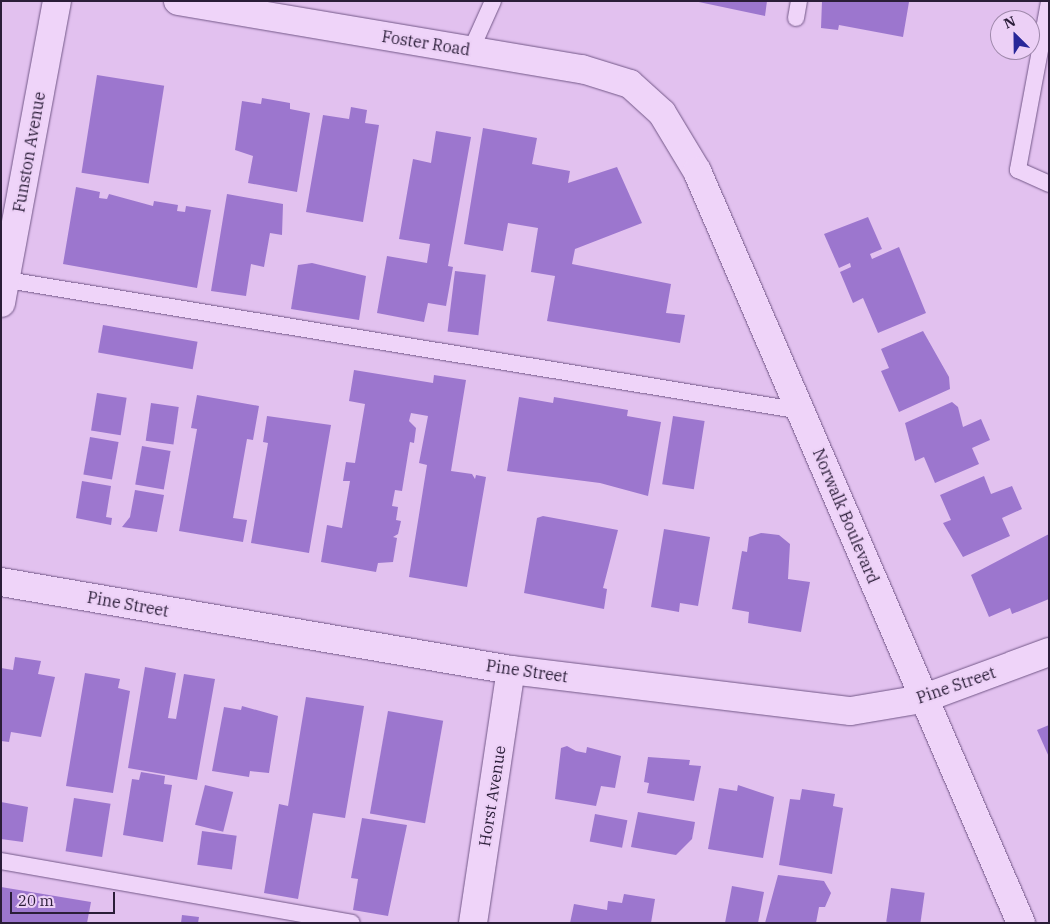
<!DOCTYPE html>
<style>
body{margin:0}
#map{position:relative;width:1050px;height:924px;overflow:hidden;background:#e2c1ef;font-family:"IBM Plex Serif",serif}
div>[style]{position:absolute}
.building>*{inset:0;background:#9c76ce;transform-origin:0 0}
.roads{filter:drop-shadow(0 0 1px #735888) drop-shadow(0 0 1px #735888)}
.service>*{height:16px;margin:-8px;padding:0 8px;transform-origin:8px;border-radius:8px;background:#efd4f9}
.minor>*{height:28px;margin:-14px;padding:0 14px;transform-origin:14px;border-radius:14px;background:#efd4f9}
.tertiary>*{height:28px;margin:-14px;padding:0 14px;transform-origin:14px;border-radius:14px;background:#efd4f9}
span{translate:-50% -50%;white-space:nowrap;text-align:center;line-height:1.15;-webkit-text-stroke:4px #ecd0f6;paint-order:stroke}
.street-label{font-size:16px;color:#2a1d38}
.frame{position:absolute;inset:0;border:2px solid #2a1d38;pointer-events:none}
.north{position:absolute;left:990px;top:10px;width:50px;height:50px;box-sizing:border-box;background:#ecd0f6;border:1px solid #9e88aa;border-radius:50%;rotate:337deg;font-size:14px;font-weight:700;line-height:20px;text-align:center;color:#2a1d38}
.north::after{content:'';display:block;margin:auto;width:18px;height:22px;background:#282799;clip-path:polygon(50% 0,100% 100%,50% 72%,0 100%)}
.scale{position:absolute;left:10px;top:892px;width:105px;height:22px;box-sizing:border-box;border:2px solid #2a1d38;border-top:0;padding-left:6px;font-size:15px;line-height:18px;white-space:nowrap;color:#2a1d38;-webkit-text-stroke:4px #ecd0f6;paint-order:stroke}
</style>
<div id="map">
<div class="building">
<div style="clip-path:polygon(694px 1px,767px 1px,765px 16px)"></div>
<div style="clip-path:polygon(822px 1px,909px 2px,903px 37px,839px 25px,838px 30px,821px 28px)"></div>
<div style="left:97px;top:75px;width:68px;height:99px;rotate:9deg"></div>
<div style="clip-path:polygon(262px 98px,290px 103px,290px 109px,310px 113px,297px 192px,248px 183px,253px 156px,235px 150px,242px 101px,261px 104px)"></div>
<div style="clip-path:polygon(351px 107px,367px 110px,365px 123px,379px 125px,363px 222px,306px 212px,323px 115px,349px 119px)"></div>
<div style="clip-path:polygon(483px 128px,537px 138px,532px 164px,570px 171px,568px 183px,617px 167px,642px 223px,575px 249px,572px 264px,671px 284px,666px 313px,685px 315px,680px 343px,547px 321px,555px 276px,531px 272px,538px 228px,508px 223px,503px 251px,464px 244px)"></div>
<div style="clip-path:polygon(436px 131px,471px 137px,448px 266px,453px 267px,446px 306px,428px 303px,424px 322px,377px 313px,387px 256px,427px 263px,430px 244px,399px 239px,413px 159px,431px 163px)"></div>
<div style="clip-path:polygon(76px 187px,100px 192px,99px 198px,107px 199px,109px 194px,153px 206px,154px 201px,178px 205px,177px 211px,185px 212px,186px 206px,211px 210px,197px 288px,63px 264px)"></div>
<div style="clip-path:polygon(227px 194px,283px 204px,282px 235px,270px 233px,264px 267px,251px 264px,246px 296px,211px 291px)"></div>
<div style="clip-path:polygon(868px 217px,882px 249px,870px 254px,872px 259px,899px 247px,926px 313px,878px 333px,863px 298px,853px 303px,840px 272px,851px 267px,850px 263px,839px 268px,824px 234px)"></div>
<div style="clip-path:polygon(312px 263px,366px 276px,359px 320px,291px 309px,298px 265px)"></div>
<div style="left:455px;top:271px;width:31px;height:61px;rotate:7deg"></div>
<div style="left:103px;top:325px;width:96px;height:28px;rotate:10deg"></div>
<div style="clip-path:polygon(923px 331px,949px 377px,950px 389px,899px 412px,881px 371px,889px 368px,881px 349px)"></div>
<div style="clip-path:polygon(354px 370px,433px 383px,434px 375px,466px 380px,451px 471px,472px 474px,475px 479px,476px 475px,486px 477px,467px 587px,409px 577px,427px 465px,419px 463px,428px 416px,411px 413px,409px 421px,416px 428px,414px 443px,410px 442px,402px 491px,395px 490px,392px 506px,398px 507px,396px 520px,401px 521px,398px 534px,393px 537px,397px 538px,393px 562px,378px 563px,376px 572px,321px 562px,327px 525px,342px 528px,350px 481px,343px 481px,346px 462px,355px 463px,365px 404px,349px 401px)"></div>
<div style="left:97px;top:393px;width:30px;height:38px;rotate:9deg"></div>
<div style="clip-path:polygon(197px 395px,259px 406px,253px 440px,247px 439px,233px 518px,247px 520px,243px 542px,179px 531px,197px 429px,191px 428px)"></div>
<div style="clip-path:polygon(519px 397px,553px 403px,554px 397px,628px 410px,627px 416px,661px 422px,648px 496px,600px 483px,507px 471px)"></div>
<div style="clip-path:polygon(952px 402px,958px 407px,963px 427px,981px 419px,990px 440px,972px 448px,979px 464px,935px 483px,924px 457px,915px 461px,905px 423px)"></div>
<div style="left:151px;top:403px;width:28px;height:38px;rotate:8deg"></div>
<div style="clip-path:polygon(267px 416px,331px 425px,309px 553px,251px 543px,268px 443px,263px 442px)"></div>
<div style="left:673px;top:416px;width:32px;height:69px;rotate:9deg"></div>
<div style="left:90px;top:437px;width:29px;height:38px;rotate:10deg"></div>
<div style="left:142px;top:446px;width:29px;height:39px;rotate:10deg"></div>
<div style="clip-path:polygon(984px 476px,991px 494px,1012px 486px,1022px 509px,1002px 518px,1010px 536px,963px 557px,943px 523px,951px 520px,940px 495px)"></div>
<div style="clip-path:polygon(82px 481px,111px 486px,106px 517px,112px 518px,111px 525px,76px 518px)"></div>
<div style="clip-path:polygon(135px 490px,164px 495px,157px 532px,122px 527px,130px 517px)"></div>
<div style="clip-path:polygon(543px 516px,618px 530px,603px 588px,607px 589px,604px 609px,524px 593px,537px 518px)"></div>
<div style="clip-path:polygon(664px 529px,710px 537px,698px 606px,680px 603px,679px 612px,651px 607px)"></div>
<div style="clip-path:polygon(761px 533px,779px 535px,790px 544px,788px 579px,810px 582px,801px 632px,748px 623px,749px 612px,732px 609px,742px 551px,747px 552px,749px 537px)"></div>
<div style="clip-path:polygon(1049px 534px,1049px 599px,1012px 614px,1010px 608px,989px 617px,971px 575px)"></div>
<div style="clip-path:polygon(15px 657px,41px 661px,38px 674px,55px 677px,41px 737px,11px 732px,9px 742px,1px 741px,1px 668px,13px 670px)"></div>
<div style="clip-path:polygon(145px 667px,176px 673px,168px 718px,176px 719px,184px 674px,215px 679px,197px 780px,128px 768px)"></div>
<div style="clip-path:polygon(85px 673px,120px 679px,118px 688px,130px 691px,113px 793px,66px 786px)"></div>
<div style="clip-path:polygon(306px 697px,364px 706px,345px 818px,313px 813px,298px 899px,264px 893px,279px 804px,288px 806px)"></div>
<div style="clip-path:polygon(242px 706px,278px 716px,269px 773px,250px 771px,249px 777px,212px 771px,224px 707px,241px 710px)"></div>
<div style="left:388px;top:711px;width:56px;height:104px;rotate:10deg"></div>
<div style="clip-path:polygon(1049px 725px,1049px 757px,1037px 730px)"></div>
<div style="clip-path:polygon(567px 746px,576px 751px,586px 753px,587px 747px,621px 756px,615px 788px,601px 786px,596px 806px,555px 799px,561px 748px)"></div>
<div style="clip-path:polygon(648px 757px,690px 760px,689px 765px,701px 766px,694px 801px,647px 793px,649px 783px,644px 782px)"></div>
<div style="clip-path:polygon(141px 772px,165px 776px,164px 784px,172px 785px,163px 842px,123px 835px,132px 779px,139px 780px)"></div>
<div style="left:205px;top:785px;width:29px;height:41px;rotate:14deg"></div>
<div style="clip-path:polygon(738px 785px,774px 797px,763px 858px,708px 849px,719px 788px,737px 791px)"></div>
<div style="clip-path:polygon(802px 789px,835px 794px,833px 806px,843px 808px,832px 874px,779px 865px,790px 799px,800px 800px)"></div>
<div style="left:74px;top:798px;width:37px;height:54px;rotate:9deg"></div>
<div style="clip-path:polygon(1px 802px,28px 807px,23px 842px,1px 839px)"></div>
<div style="clip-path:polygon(638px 812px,695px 822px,692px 839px,676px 855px,631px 847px)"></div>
<div style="left:595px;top:814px;width:33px;height:28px;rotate:11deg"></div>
<div style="clip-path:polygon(362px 818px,407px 825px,388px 916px,353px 910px,358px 879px,351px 878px)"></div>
<div style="left:202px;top:831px;width:35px;height:34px;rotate:8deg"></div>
<div style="clip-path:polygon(778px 875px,824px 881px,831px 893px,825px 907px,819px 907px,816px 923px,765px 923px)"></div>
<div style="clip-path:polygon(732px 886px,764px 892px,758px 923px,725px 923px)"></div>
<div style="clip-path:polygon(1px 887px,91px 902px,87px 923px,1px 923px)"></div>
<div style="left:891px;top:888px;width:34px;height:34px;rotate:8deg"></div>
<div style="clip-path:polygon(624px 894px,655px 899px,651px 923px,570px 923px,574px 904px,607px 910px,608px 901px,622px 903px)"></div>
<div style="clip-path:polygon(182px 915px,199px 917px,198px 923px,181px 923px)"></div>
</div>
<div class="roads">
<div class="service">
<div style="left:1049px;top:2px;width:171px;rotate:100.5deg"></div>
<div style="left:1018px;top:170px;width:34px;rotate:24deg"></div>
<div style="left:796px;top:18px;width:17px;rotate:-80deg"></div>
<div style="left:471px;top:50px;width:54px;rotate:-65.8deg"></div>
<div style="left:1px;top:279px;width:812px;rotate:9.36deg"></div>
<div style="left:1px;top:861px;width:356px;rotate:10deg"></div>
</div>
<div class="minor">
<div style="left:1px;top:303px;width:307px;rotate:-79.5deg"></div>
<div style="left:1px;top:582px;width:518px;rotate:9.79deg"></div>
<div style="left:511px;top:670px;width:342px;rotate:6.9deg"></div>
<div style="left:851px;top:711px;width:72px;rotate:-9.6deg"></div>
<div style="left:922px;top:699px;width:135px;rotate:-20.3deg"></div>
<div style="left:473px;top:923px;width:256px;rotate:-81.5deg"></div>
</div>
<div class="tertiary">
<div style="left:178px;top:1px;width:410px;rotate:9.6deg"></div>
<div style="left:582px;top:69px;width:50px;rotate:17.4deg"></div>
<div style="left:630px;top:84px;width:43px;rotate:42.2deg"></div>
<div style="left:662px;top:113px;width:68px;rotate:58.9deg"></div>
<div style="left:697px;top:171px;width:819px;rotate:66.69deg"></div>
</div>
</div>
<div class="street-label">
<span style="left:426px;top:43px;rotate:9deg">Foster Road</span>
<span style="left:29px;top:152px;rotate:-80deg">Funston Avenue</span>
<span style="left:846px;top:516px;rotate:67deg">Norwalk Boulevard</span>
<span style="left:128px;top:604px;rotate:10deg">Pine Street</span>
<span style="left:527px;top:671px;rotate:8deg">Pine Street</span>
<span style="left:956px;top:685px;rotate:-19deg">Pine Street</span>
<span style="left:492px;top:796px;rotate:-81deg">Horst Avenue</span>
</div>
<div class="frame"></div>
<div class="north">N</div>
<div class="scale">20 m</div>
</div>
